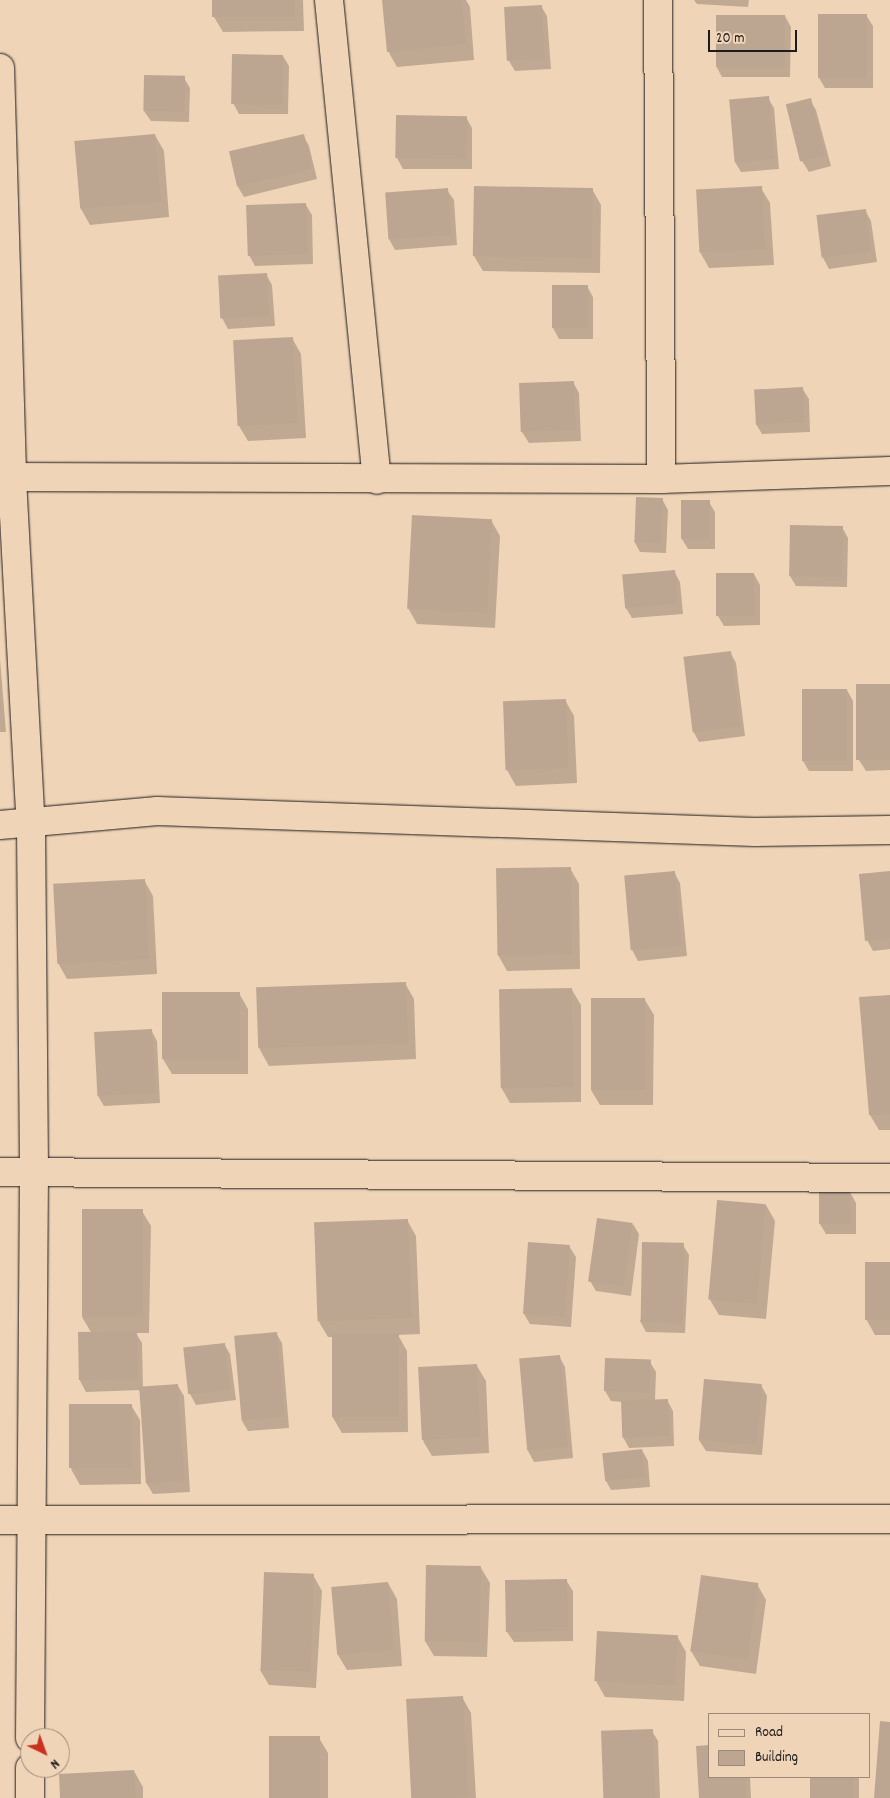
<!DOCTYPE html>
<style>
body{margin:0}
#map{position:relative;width:890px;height:1798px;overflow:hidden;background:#f0d4b7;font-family:Dekko,sans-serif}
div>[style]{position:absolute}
.shadow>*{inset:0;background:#0003;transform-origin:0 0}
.building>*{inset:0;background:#bca691;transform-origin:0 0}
.roads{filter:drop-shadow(0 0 1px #1c1c1c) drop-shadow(0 0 1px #1c1c1c)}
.minor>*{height:28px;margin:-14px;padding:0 14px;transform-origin:14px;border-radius:14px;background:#f0d4b7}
.tertiary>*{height:28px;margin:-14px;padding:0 14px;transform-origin:14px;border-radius:14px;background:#f0d4b7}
span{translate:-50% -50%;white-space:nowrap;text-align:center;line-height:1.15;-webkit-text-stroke:5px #f0d4b7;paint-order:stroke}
.legend{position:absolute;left:708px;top:1713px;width:162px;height:65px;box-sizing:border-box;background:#f0d4b7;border:1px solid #9b8a79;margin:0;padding:6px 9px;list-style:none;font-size:15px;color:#1c1c1c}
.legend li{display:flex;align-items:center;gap:10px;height:25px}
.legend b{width:25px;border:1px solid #9b8a79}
.north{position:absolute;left:20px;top:1728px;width:50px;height:50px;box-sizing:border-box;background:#f0d4b7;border:1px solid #9b8a79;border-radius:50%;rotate:138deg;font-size:14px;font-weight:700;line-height:20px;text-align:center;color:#1c1c1c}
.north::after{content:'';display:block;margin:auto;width:18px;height:22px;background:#c8321e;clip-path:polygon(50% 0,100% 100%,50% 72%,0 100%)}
.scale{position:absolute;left:708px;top:30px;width:89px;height:22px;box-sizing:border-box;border:2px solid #1c1c1c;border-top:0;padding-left:6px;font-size:15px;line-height:18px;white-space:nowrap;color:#1c1c1c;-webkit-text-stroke:4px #f0d4b7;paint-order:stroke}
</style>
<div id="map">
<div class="shadow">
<div style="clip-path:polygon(213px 0,303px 0,304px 31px,223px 32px,214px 17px)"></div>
<div style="clip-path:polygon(384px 0,466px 0,470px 7px,474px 60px,397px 67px,388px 51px)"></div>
<div style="clip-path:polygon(694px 0,749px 0,748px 7px,697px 4px)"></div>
<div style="clip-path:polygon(541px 6px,547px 16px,551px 69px,515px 71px,509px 61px)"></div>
<div style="clip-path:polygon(866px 15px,873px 26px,873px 88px,825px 88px,819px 78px)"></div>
<div style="clip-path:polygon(785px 16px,791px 27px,790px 77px,722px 77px,716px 66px)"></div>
<div style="clip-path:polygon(283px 56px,289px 66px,288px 114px,239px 114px,233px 103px)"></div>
<div style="clip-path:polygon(184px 78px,190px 88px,189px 122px,151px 121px,144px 111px)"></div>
<div style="clip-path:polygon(768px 98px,774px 108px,779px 169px,741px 172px,735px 162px)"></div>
<div style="clip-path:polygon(810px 100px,816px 110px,831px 166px,809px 172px,802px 161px)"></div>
<div style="clip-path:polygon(397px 116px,466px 117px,472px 128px,472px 169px,403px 169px,397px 158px)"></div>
<div style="clip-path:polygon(155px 135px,164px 151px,169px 217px,90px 225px,81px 209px,75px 142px)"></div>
<div style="clip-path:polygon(303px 135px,309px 146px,317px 179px,244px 197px,238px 187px,230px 153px)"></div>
<div style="clip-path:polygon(761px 188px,770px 203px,774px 265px,709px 268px,700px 252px)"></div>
<div style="clip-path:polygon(592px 189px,601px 205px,600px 273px,483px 271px,474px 256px)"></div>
<div style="clip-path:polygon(447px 190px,454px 200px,457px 245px,395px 250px,389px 239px,386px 194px)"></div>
<div style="clip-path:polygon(306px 205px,312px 215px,313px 264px,255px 266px,249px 255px)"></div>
<div style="clip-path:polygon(865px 210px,871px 221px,877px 262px,829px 269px,823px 258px)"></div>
<div style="clip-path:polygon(266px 274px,272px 285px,275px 326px,228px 329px,222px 318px)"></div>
<div style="clip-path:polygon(587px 286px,593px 297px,593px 339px,559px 339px,553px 328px,553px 287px)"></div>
<div style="clip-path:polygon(292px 338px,301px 354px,306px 438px,248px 441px,239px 426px)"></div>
<div style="clip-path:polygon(573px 382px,579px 393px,581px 441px,529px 443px,522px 432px)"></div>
<div style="clip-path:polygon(802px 388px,809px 399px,810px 432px,762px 434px,756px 424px)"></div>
<div style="clip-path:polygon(662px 499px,668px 510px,666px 553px,640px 552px,634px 541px)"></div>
<div style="clip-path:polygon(709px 502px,715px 512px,715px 549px,688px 549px,682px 539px)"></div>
<div style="clip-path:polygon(491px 520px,500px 536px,495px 628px,417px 624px,408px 608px)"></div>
<div style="clip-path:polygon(842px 527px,848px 538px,847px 587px,796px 586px,790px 576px)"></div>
<div style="clip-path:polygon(674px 571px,680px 582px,683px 614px,632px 618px,626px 608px)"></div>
<div style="clip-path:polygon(754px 574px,760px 585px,760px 625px,724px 626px,718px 616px)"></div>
<div style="clip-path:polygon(730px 652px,736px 663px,745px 736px,699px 742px,693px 731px)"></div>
<div style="clip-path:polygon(0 659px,6px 732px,0 732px)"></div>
<div style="clip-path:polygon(890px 685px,890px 770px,866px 771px,859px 760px)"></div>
<div style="clip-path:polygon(847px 690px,853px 701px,853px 771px,809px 771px,803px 761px)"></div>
<div style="clip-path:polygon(565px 700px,574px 716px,577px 783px,516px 786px,507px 770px,505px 702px)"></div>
<div style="clip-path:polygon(570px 868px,579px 884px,580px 969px,507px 971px,498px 955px,497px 870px)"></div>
<div style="clip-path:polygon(674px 872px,680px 883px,687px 956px,638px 961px,632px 950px)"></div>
<div style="clip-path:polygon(890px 872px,890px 949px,873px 951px,867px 940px)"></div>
<div style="clip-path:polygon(144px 880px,153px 896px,157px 974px,67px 979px,58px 963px)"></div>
<div style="clip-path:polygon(405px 983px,414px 999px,416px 1059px,269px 1066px,260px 1050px,257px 990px)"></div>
<div style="clip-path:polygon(572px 990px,581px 1005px,581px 1102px,510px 1103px,501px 1087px)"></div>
<div style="clip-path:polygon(239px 993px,248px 1009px,248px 1074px,172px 1074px,163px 1059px)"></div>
<div style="clip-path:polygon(890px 996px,890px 1130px,879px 1130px,870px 1115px)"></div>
<div style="clip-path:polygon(645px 1000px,654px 1015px,653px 1105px,600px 1105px,591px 1090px)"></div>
<div style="clip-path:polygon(151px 1030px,157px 1041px,160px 1103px,104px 1106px,98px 1096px)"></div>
<div style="clip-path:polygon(850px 1192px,856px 1203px,856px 1234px,826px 1234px,820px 1224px)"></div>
<div style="clip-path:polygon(766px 1205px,775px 1221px,766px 1319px,719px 1315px,710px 1300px)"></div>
<div style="clip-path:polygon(142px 1211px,151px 1226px,149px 1333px,136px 1333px,142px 1343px,143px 1388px,178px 1386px,184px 1396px,190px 1492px,153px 1494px,147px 1484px,141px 1390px,86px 1392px,80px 1381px,92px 1334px,82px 1317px)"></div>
<div style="clip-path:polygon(407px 1220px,416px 1236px,420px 1334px,398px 1335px,407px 1351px,408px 1432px,342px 1433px,333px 1418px,333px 1337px,328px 1337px,319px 1322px)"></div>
<div style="clip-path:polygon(633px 1224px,639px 1234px,631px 1296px,596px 1291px,590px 1281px)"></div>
<div style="clip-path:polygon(683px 1245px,689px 1255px,685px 1333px,646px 1332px,640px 1321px)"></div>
<div style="clip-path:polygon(569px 1246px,576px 1257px,571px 1327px,530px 1324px,524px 1314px)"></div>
<div style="clip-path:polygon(890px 1263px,890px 1335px,875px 1335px,866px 1319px)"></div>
<div style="clip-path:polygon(276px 1333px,282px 1343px,289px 1428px,248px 1431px,242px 1421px)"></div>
<div style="clip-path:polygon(224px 1344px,230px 1354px,236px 1400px,196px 1405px,190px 1394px)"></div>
<div style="clip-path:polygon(559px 1356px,565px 1367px,573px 1458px,534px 1462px,528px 1451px,520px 1360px)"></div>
<div style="clip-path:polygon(650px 1362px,656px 1372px,655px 1401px,667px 1400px,673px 1411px,674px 1446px,629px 1448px,623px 1437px,622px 1402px,611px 1401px,605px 1391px)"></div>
<div style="clip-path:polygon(477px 1366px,486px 1381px,489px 1453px,432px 1456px,423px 1441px)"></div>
<div style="clip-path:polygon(761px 1385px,767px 1396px,762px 1455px,706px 1451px,699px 1440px)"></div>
<div style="clip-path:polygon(131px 1405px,140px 1420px,141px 1484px,80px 1485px,71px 1469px)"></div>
<div style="clip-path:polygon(642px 1450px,648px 1461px,650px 1487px,611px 1490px,605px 1479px)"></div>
<div style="clip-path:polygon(481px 1568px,490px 1583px,487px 1657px,434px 1656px,425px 1641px)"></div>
<div style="clip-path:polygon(313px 1575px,322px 1591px,316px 1688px,269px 1685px,260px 1670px)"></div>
<div style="clip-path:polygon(566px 1580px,573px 1591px,573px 1641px,514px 1642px,507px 1632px)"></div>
<div style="clip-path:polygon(388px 1583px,397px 1599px,402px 1666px,347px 1670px,338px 1655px)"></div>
<div style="clip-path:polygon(757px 1584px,766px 1600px,756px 1674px,700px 1666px,691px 1651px)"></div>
<div style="clip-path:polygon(598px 1632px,677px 1636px,686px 1652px,684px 1701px,605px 1697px,596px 1681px)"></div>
<div style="clip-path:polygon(462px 1697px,471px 1713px,476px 1798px,412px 1798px,407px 1701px)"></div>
<div style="clip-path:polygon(652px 1731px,658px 1741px,660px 1798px,605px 1798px)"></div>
<div style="clip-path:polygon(319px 1738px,328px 1753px,328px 1798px,271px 1798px)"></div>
<div style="clip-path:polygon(134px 1771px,143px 1787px,143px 1798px,62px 1798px)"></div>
<div style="clip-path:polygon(709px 1777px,750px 1777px,751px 1798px,700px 1798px)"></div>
<div style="left:811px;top:1777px;width:48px;height:21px"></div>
</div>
<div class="building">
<div style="left:212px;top:0;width:83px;height:17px"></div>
<div style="clip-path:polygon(382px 0,462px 0,466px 44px,387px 52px)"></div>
<div style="left:542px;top:5px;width:54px;height:38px;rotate:87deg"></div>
<div style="left:818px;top:14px;width:49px;height:64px"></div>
<div style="left:716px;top:15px;width:69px;height:52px"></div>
<div style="left:232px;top:54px;width:51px;height:50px;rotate:1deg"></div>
<div style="left:144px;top:75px;width:41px;height:36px;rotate:1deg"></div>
<div style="left:769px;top:96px;width:63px;height:40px;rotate:85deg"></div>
<div style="left:811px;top:98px;width:59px;height:26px;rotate:76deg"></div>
<div style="left:396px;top:115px;width:71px;height:43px;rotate:1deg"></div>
<div style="left:155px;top:134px;width:68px;height:81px;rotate:85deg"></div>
<div style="left:304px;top:134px;width:36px;height:77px;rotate:77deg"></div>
<div style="left:474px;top:186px;width:119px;height:70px;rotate:1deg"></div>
<div style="left:762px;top:186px;width:63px;height:66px;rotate:87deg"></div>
<div style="left:448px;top:188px;width:47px;height:63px;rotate:86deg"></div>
<div style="left:306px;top:203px;width:51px;height:60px;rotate:88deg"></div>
<div style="left:866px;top:209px;width:43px;height:50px;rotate:83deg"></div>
<div style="left:267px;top:273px;width:43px;height:49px;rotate:87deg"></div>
<div style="left:552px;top:285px;width:36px;height:43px"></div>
<div style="left:293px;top:337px;width:86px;height:60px;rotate:87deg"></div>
<div style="left:574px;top:381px;width:49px;height:55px;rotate:88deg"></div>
<div style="left:803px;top:387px;width:35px;height:49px;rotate:87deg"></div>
<div style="left:636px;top:497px;width:27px;height:45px;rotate:2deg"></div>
<div style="left:710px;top:500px;width:39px;height:29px;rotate:90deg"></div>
<div style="left:412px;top:515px;width:80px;height:94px;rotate:3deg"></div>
<div style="left:790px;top:525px;width:53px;height:51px;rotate:1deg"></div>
<div style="left:675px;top:570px;width:34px;height:53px;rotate:85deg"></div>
<div style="left:716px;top:573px;width:38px;height:43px"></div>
<div style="left:731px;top:651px;width:76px;height:48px;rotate:83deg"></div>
<div style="left:890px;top:684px;width:76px;height:34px;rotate:90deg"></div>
<div style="left:847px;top:689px;width:72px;height:45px;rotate:90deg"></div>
<div style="left:566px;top:699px;width:69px;height:63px;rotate:88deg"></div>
<div style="left:571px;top:867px;width:87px;height:75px;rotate:89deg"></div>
<div style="left:675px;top:871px;width:75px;height:51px;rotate:85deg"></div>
<div style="clip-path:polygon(890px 871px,890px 938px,865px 941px,859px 874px)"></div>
<div style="left:145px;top:879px;width:80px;height:92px;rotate:87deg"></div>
<div style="left:406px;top:982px;width:61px;height:150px;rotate:88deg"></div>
<div style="left:572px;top:988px;width:99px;height:73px;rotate:89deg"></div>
<div style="left:162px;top:992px;width:78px;height:67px"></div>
<div style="clip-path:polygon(890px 995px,890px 1114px,869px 1115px,859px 997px)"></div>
<div style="left:591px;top:998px;width:54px;height:92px"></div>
<div style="left:152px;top:1029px;width:64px;height:58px;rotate:87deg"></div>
<div style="left:819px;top:1191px;width:31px;height:33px"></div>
<div style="left:717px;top:1200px;width:49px;height:100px;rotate:5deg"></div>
<div style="left:82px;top:1209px;width:61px;height:108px"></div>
<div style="left:597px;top:1218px;width:36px;height:64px;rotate:8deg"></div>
<div style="left:408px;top:1219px;width:99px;height:94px;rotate:88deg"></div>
<div style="left:528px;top:1242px;width:42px;height:72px;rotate:4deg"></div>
<div style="left:642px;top:1242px;width:42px;height:80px;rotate:1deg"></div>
<div style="left:865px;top:1262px;width:25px;height:58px"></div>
<div style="left:137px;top:1331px;width:48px;height:59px;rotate:89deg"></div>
<div style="left:277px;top:1332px;width:85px;height:43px;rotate:85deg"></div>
<div style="left:399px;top:1334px;width:83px;height:67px;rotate:90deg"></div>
<div style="left:225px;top:1343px;width:47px;height:42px;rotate:84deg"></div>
<div style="left:560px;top:1355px;width:92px;height:41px;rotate:85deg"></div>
<div style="left:605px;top:1358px;width:46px;height:33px;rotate:2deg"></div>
<div style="left:477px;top:1364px;width:73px;height:59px;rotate:87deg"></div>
<div style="left:704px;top:1379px;width:58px;height:61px;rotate:5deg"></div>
<div style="left:178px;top:1384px;width:97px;height:39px;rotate:86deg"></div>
<div style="left:668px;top:1399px;width:37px;height:47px;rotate:88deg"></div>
<div style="left:132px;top:1404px;width:64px;height:63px;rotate:90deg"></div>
<div style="left:642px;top:1449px;width:28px;height:40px;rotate:84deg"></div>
<div style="left:426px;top:1565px;width:55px;height:76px;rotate:1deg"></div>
<div style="left:264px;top:1572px;width:50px;height:98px;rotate:2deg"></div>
<div style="left:701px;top:1575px;width:58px;height:77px;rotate:8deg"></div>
<div style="left:567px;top:1579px;width:52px;height:62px;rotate:89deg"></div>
<div style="left:388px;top:1582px;width:68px;height:57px;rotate:85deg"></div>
<div style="left:597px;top:1631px;width:81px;height:50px;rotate:3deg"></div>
<div style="left:463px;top:1696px;width:101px;height:57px;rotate:87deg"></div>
<div style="clip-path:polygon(880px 1721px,890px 1722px,890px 1798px,874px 1798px)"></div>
<div style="left:653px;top:1729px;width:69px;height:52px;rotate:88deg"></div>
<div style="left:320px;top:1736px;width:62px;height:51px;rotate:90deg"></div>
<div style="clip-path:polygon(709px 1745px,709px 1777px,746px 1777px,746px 1798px,699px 1798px,696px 1746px)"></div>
<div style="clip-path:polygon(134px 1770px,136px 1798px,60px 1798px,59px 1774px)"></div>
<div style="left:810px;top:1777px;width:43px;height:21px"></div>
</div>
<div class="roads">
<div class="minor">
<div style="left:329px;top:0;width:482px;rotate:84.3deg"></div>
<div style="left:658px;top:0;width:479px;rotate:89.6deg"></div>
<div style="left:0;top:477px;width:661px;rotate:0.17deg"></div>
<div style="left:661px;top:479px;width:229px;rotate:-2deg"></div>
<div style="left:0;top:825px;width:158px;rotate:-5.1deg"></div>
<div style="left:157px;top:811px;width:598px;rotate:2.01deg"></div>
<div style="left:755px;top:832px;width:135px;rotate:-0.8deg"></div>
<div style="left:0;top:1172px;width:890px;rotate:0.39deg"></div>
<div style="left:0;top:1520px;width:890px;rotate:-0.06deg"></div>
</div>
<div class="tertiary">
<div style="left:0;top:68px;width:411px;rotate:88.3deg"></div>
<div style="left:12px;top:479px;width:347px;rotate:86.9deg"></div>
<div style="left:31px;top:825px;width:346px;rotate:89.5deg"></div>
<div style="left:34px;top:1171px;width:567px;rotate:90.4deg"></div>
<div style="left:30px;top:1798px;width:30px;rotate:-90deg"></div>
</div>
</div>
<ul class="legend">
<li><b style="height:6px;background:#f0d4b7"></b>Road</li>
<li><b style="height:14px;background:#bca691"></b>Building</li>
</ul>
<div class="north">N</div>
<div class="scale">20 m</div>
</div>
